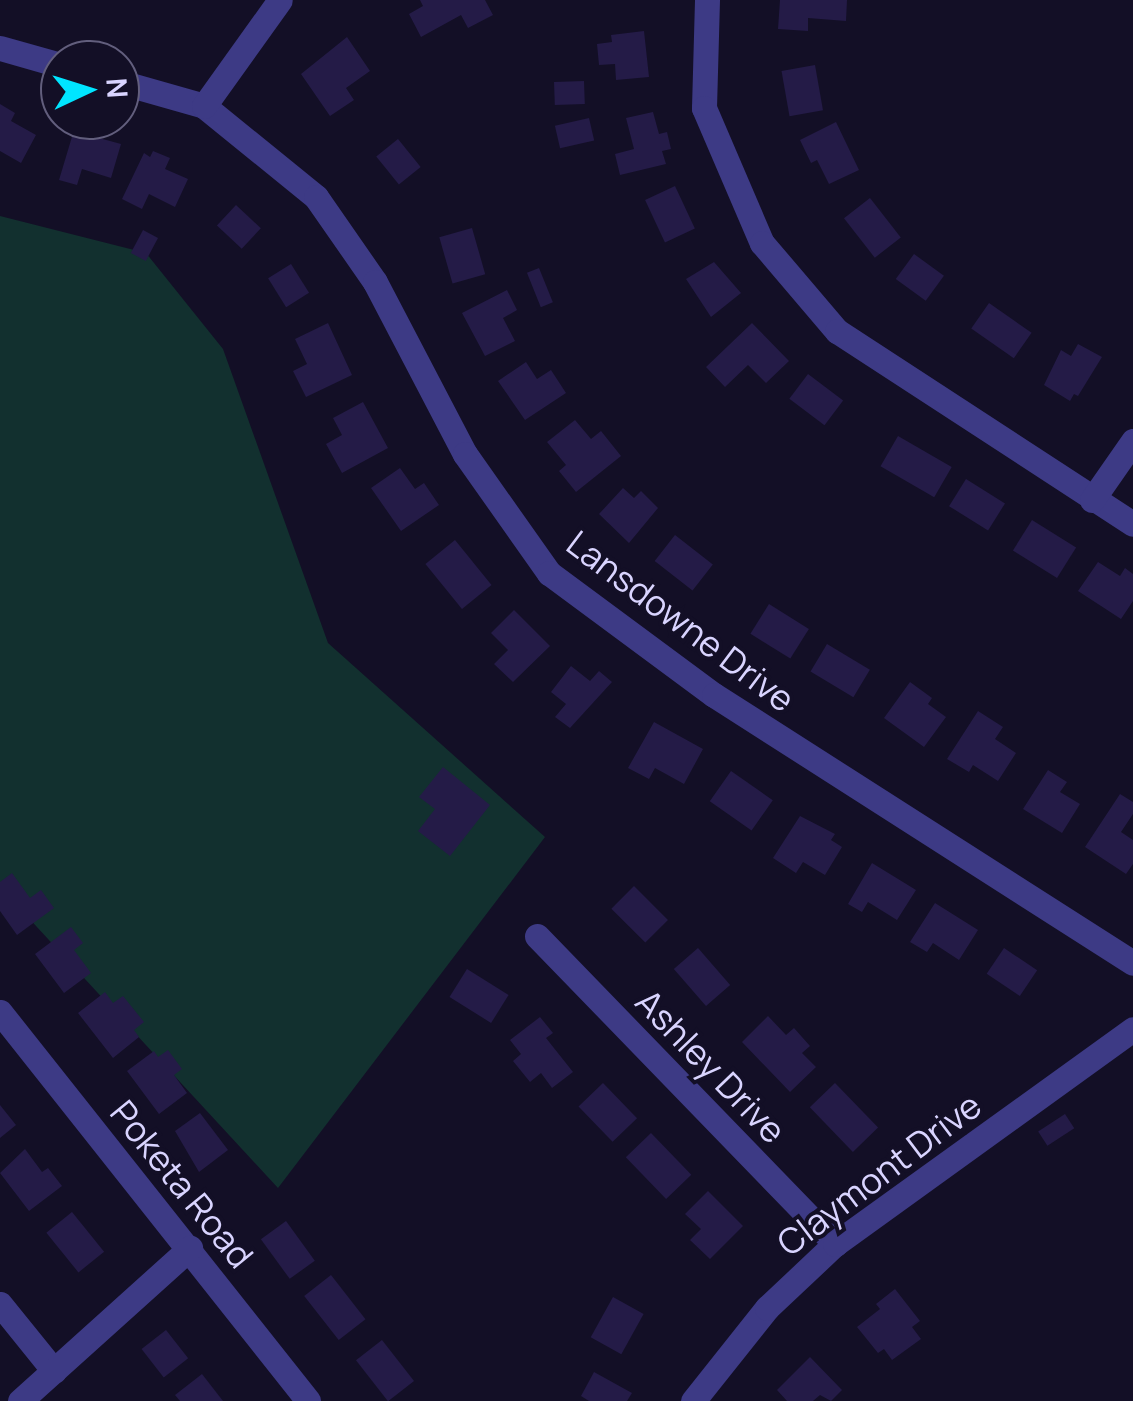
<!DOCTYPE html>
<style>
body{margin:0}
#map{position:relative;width:1133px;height:1401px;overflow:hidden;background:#130f26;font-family:Manrope,sans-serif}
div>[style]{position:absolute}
.green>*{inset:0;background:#12302f}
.building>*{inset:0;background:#241b47;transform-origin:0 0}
.minor>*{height:25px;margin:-12.5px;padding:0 12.5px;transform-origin:12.5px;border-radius:12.5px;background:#3d3a85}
span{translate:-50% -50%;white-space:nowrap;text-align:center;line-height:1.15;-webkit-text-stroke:8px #130f26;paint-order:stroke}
.street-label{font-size:35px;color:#d9d4ff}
.north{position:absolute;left:40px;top:40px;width:100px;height:100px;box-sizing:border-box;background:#130f26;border:2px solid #625e7d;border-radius:50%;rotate:86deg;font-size:28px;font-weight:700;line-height:40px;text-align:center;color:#d9d4ff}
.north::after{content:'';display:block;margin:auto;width:35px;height:45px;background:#00e5ff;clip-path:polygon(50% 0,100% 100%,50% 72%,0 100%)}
</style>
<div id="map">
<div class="green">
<div style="clip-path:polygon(0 216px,146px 253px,223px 349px,328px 643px,545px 837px,278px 1188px,0 887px)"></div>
</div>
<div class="building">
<div style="clip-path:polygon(420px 0,485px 0,493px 15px,468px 28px,461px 15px,421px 37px,409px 14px,423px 6px)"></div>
<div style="clip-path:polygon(780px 0,847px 0,846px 21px,808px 18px,808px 31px,778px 29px)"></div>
<div style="clip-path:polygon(644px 31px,649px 77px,616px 80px,615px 64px,599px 65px,597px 44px,612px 42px,611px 35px)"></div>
<div style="clip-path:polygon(347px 37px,370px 71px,346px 88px,354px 100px,330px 116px,301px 74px)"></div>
<div style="left:815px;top:65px;width:46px;height:34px;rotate:80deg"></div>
<div style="left:584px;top:81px;width:23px;height:30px;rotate:88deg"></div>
<div style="clip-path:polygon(0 104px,15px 113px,11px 121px,36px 135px,21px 163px,0 151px)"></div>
<div style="clip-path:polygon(653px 112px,659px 134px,667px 132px,671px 149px,662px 151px,666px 164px,620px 175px,615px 154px,634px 149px,626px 118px)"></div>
<div style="left:589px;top:118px;width:23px;height:35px;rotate:77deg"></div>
<div style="clip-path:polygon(836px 122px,859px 170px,829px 184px,817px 160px,811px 163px,800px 140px)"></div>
<div style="clip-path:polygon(81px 128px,89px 130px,88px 135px,121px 144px,111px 178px,82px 169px,77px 185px,59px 180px,74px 130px,79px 132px)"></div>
<div style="left:398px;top:139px;width:36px;height:28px;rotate:51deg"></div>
<div style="clip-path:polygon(153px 151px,170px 158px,165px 169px,188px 179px,175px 207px,149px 194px,142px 209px,122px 199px,144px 153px,150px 157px)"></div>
<div style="left:675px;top:186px;width:47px;height:33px;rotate:65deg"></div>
<div style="left:870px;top:198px;width:50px;height:33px;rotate:52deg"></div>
<div style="left:236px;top:205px;width:34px;height:28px;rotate:43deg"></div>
<div style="left:472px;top:228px;width:48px;height:34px;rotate:74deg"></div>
<div style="left:143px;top:230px;width:17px;height:26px;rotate:28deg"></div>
<div style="left:914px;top:254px;width:37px;height:31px;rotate:36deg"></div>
<div style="clip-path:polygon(714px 262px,741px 293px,711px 317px,686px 279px)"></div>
<div style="left:291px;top:264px;width:34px;height:27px;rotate:58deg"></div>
<div style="left:539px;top:268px;width:37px;height:13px;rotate:68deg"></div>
<div style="clip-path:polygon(507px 290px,517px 310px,503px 318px,515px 341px,485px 356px,462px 313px)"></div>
<div style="left:989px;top:303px;width:52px;height:31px;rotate:35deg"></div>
<div style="clip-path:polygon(328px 323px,352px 375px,306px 397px,293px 371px,307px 364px,295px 339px)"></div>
<div style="clip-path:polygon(752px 323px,789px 361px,766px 383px,748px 365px,725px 387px,706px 367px)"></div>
<div style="clip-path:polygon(1078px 344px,1102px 357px,1078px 396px,1074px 394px,1070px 401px,1044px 385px,1061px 350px,1071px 356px)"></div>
<div style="clip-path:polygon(526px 362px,537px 379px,551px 370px,566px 393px,525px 420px,498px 381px)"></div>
<div style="left:808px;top:374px;width:44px;height:31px;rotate:37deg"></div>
<div style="clip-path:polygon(363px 402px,388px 448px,342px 473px,326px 444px,342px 435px,333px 418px)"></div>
<div style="clip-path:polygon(575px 420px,591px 439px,601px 431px,621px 456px,576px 492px,559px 471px,566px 465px,547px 442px)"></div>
<div style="left:898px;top:436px;width:62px;height:35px;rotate:30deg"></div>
<div style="clip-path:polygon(400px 468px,415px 489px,424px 483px,439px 505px,401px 531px,371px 488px)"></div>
<div style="left:966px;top:479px;width:46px;height:32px;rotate:32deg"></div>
<div style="clip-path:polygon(623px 488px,634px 498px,641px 491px,658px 508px,629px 543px,599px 514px)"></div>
<div style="left:1032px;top:520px;width:52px;height:36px;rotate:32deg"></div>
<div style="left:675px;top:535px;width:48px;height:33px;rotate:38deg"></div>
<div style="left:455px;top:540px;width:58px;height:38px;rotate:51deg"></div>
<div style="clip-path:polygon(1098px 562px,1120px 576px,1125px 568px,1133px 574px,1133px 601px,1121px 619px,1078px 591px)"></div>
<div style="left:769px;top:604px;width:47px;height:35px;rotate:32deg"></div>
<div style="clip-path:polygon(514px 610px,550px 646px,513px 682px,494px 664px,508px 650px,491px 633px)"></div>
<div style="left:827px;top:644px;width:50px;height:32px;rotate:31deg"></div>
<div style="clip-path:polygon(571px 666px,590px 681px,599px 671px,612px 682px,570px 728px,555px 717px,566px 704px,551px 692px)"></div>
<div style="clip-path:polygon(910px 682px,932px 698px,928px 704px,946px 717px,924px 747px,884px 718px)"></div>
<div style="clip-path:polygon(978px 711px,1003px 727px,995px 739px,1016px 753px,998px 781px,973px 765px,969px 772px,947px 759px)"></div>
<div style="clip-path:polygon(654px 722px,703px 749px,684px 784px,655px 768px,649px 779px,628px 768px)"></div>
<div style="clip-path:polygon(443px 767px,490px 805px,450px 856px,418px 831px,435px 809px,419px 797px)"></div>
<div style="clip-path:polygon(1048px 770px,1067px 782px,1060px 792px,1080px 804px,1062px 833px,1023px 809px)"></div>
<div style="left:731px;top:771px;width:51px;height:37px;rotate:35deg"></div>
<div style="clip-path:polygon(1120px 794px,1133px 802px,1133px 814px,1121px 832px,1133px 840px,1133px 864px,1126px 874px,1085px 847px)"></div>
<div style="clip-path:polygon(800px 816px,835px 834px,831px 840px,842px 847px,825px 875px,803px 862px,796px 873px,773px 858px)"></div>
<div style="clip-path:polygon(872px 863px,916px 890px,897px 920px,868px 902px,862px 912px,848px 904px)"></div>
<div style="clip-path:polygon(12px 873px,30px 898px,41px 890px,54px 908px,17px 935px,0 911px,0 882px)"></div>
<div style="left:634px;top:886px;width:48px;height:32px;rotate:45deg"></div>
<div style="clip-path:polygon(935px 903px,978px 930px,959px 960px,933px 943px,927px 952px,910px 942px)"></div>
<div style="clip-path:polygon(71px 927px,83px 943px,74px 950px,91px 973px,64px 993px,35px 954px)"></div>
<div style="left:698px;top:948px;width:49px;height:32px;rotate:49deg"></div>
<div style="left:1004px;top:948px;width:40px;height:31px;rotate:34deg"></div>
<div style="left:467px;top:969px;width:49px;height:33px;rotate:32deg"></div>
<div style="clip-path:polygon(105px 992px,113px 1003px,123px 996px,144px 1022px,134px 1030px,139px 1037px,113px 1058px,78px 1013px)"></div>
<div style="clip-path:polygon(768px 1016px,786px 1035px,794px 1028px,810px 1046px,802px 1053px,816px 1067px,790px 1092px,742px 1042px)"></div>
<div style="clip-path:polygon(540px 1017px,553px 1033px,546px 1038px,573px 1072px,552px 1088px,541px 1073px,530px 1082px,513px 1061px,521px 1054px,510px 1040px)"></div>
<div style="clip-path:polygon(168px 1050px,182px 1069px,174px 1075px,187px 1093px,159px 1114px,127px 1071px,154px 1051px,158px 1057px)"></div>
<div style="left:603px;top:1083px;width:49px;height:34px;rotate:46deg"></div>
<div style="left:835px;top:1083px;width:62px;height:35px;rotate:46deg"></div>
<div style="clip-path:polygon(0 1105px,16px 1125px,0 1138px)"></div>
<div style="clip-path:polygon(200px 1113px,228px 1150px,199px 1172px,175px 1131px)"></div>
<div style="left:1065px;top:1114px;width:17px;height:32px;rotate:57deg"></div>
<div style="left:651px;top:1133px;width:58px;height:35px;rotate:46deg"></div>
<div style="clip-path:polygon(25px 1149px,42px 1172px,48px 1168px,62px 1186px,29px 1211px,0 1173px)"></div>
<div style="clip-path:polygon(708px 1191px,743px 1226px,710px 1259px,690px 1240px,701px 1229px,685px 1214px)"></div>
<div style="left:72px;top:1212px;width:51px;height:33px;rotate:51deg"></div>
<div style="left:286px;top:1221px;width:49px;height:31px;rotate:54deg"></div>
<div style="left:331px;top:1275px;width:56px;height:34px;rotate:52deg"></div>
<div style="clip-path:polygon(895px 1289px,920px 1321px,912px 1327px,921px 1339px,892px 1360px,884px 1349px,878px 1353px,857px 1327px,880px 1309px,876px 1304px)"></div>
<div style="left:613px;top:1297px;width:35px;height:46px;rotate:29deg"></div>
<div style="left:166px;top:1330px;width:36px;height:31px;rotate:52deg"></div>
<div style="left:382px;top:1340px;width:52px;height:33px;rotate:52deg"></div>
<div style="clip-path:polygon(810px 1357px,842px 1390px,831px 1401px,820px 1395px,813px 1401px,787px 1401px,777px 1390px)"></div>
<div style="clip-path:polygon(594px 1372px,632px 1393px,627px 1401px,589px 1401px,581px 1396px)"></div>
<div style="clip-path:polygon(202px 1374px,223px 1401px,180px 1401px,175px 1395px)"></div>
</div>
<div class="minor">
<div style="left:707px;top:0;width:108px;rotate:91.6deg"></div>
<div style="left:704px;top:108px;width:147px;rotate:66.8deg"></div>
<div style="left:762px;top:243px;width:116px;rotate:49.6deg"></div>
<div style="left:837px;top:331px;width:353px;rotate:33.1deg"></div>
<div style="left:0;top:48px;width:62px;rotate:15.8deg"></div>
<div style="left:120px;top:82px;width:87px;rotate:15.9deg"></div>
<div style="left:204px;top:106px;width:144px;rotate:39.1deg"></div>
<div style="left:316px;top:197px;width:103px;rotate:55.2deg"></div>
<div style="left:375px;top:282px;width:194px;rotate:62.4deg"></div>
<div style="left:465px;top:454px;width:146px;rotate:54.8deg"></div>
<div style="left:549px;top:573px;width:205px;rotate:36.5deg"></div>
<div style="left:714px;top:695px;width:497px;rotate:32.6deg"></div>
<div style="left:204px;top:106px;width:130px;rotate:-54.4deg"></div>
<div style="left:1092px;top:500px;width:72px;rotate:-55.2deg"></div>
<div style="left:537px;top:936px;width:429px;rotate:45.9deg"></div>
<div style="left:0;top:1012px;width:496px;rotate:51.6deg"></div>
<div style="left:0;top:1304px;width:86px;rotate:51.1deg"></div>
<div style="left:20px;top:1401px;width:229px;rotate:-42deg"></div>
<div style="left:693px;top:1401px;width:119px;rotate:-51.5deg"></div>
<div style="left:767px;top:1308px;width:93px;rotate:-43.3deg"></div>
<div style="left:835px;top:1244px;width:367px;rotate:-35.8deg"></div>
</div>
<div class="street-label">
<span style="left:681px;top:621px;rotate:37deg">Lansdowne Drive</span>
<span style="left:711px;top:1066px;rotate:46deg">Ashley Drive</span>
<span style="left:879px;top:1174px;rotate:-37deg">Claymont Drive</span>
<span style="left:182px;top:1184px;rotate:51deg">Poketa Road</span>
</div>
<div class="north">N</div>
</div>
